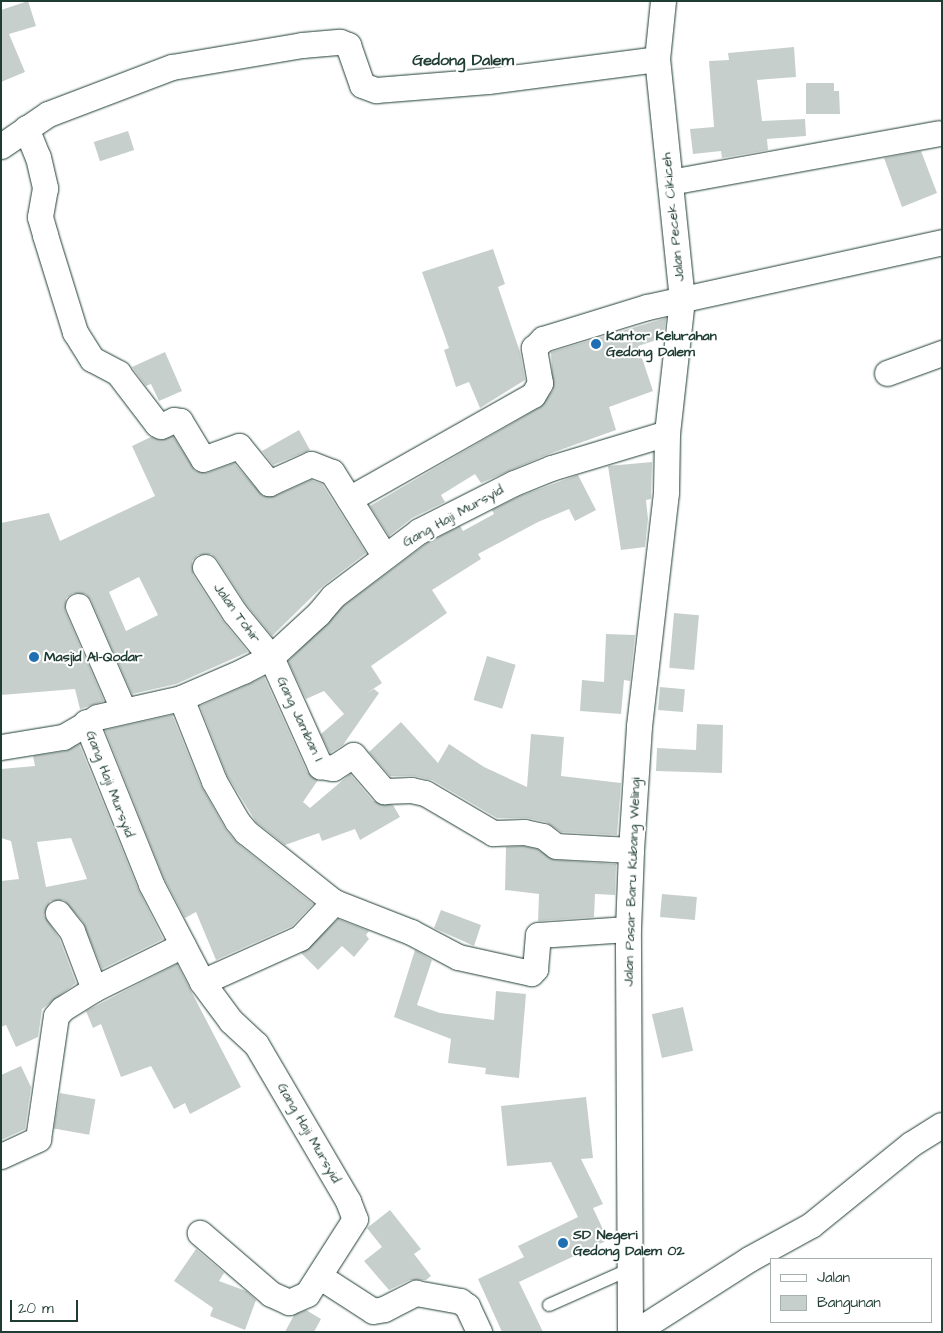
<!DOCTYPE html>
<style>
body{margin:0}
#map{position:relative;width:943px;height:1333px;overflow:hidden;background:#fff;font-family:"Architects Daughter",sans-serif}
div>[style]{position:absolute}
.building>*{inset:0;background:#c7cfcc;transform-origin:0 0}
.roads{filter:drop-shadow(0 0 1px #1f3d34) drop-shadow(0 0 1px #1f3d34)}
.service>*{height:12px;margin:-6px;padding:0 6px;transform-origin:6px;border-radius:6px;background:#fff}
.minor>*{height:25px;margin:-12.5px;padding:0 12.5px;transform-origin:12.5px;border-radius:12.5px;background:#fff}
.dots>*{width:14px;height:14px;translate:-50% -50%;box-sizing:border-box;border:2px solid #fff;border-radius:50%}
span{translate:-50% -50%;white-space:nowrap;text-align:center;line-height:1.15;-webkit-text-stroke:4px #fff;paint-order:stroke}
.street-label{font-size:14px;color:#1f3d34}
.poi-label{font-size:14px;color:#1f3d34;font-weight:700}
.left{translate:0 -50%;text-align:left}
.quarter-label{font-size:16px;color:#1f3d34;font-weight:700}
.frame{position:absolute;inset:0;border:2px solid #1f3d34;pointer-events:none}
.legend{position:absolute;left:770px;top:1258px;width:162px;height:65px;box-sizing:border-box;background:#fff;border:1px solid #a5b1ae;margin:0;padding:6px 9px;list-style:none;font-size:15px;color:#1f3d34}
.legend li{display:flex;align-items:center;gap:10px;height:25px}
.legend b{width:25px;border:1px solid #a5b1ae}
.scale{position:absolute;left:10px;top:1300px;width:68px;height:22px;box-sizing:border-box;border:2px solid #1f3d34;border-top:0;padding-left:6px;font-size:15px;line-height:18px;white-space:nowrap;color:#1f3d34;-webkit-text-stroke:4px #fff;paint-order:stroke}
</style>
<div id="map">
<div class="building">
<div style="clip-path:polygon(28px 1px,36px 26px,9px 34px,25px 72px,1px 82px,1px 10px)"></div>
<div style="clip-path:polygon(794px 47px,796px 77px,757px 80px,762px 121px,805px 119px,806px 136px,767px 139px,768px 150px,722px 158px,721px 151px,693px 154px,690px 129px,714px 127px,709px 61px,729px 60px,728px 53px)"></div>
<div style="clip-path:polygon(806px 83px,834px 83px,834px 91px,839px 91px,840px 114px,806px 114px)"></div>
<div style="left:128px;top:131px;width:20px;height:36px;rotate:72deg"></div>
<div style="clip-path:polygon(921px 151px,937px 193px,902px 207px,884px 158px)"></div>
<div style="clip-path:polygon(493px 249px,505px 284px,498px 287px,520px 352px,525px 380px,480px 408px,469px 382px,456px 387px,444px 350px,449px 348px,422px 272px)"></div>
<div style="clip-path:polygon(666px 318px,663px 338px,638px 346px,653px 391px,609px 407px,616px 430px,546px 455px,481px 483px,475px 474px,441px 495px,445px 502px,412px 518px,389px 536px,370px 506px,540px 407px,553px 390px,551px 352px)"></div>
<div style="clip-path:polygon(165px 352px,182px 391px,159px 401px,151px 384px,146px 386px,132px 367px)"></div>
<div style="clip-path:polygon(299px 430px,310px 450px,273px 465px,262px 451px)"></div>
<div style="clip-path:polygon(evenodd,173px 436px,195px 471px,207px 473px,234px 463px,263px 496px,275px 496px,311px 480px,322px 484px,366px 553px,324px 585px,272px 636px,246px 604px,217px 559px,211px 554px,198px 555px,192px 561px,193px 575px,222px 620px,248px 652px,176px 684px,132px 694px,91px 600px,86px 594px,73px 593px,66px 598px,65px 611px,104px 701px,80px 709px,75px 689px,1px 695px,1px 523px,49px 513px,60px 541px,155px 496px,132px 446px,151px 437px,161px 440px,173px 436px,139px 577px,158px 615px,126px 631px,109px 592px,139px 577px)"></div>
<div style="clip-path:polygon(652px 462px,651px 499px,646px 500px,648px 519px,645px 547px,621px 550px,608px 466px)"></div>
<div style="clip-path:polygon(578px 475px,596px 510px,575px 521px,569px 509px,538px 522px,478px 554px,481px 559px,432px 590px,447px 613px,371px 666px,382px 683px,367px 693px,374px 689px,379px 693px,343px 745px,330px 753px,321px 734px,344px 714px,324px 691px,306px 699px,288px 661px,343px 606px,427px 543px,460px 526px,463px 531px,494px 514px,492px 510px,520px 496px)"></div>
<div style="left:674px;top:613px;width:25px;height:55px;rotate:5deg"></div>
<div style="clip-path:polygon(606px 634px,635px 635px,630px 681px,624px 680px,621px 714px,580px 711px,582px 680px,604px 682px)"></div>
<div style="left:487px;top:656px;width:30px;height:46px;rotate:17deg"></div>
<div style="clip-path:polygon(264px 677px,307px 772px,318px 780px,303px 802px,310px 808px,350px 774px,373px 801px,393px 805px,400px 817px,360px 840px,355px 829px,322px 841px,319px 833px,285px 845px,256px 822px,227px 775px,200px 706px)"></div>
<div style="left:660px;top:687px;width:25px;height:23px;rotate:5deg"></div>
<div style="clip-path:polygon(172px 715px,201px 786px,226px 830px,237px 843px,313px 904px,292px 926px,216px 960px,196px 912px,185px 918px,164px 878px,105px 730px)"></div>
<div style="clip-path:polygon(401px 722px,438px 763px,449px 744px,484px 767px,527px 787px,531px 734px,564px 737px,561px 776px,621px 783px,617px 835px,561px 832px,546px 822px,527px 818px,497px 818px,432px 780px,414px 776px,390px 776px,369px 752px)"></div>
<div style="clip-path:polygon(697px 724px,723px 725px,722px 773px,656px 771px,657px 748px,696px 750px)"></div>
<div style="clip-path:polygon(evenodd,79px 744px,138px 889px,163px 939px,102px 969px,83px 922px,64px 900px,50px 901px,44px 915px,59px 938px,76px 983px,42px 1009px,38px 1037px,16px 1047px,6px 1025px,1px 1027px,1px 881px,19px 879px,11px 841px,1px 838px,1px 769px,35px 766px,33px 756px,66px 751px,79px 744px,71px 838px,87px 879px,46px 887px,37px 842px,71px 838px)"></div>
<div style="clip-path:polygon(523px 846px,537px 849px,555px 860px,616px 864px,615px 895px,595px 894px,594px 917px,538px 921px,539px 894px,505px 890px,506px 847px)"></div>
<div style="left:662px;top:894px;width:35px;height:23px;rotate:5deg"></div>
<div style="clip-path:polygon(441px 910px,481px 925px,474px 946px,434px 928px)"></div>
<div style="clip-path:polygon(338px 919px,369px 931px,366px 935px,369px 939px,354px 957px,342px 946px,318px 970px,301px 953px)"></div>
<div style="clip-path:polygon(415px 950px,432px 960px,417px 1005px,440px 1013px,494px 1020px,496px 991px,526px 994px,519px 1078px,485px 1074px,486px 1068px,448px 1063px,451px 1039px,394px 1017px)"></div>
<div style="clip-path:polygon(177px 964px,241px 1087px,190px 1114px,185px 1103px,174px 1109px,151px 1066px,121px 1077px,101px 1024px,93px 1028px,86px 1011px)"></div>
<div style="left:683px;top:1007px;width:45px;height:32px;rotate:77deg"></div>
<div style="clip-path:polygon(21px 1066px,31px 1087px,25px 1129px,1px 1140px,1px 1075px)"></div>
<div style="left:60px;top:1093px;width:36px;height:36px;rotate:10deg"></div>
<div style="clip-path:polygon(586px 1097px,593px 1158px,581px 1159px,603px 1204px,593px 1208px,608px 1240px,519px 1282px,543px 1332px,502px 1332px,478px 1279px,524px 1257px,518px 1246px,578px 1217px,551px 1162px,507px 1166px,501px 1106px)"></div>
<div style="clip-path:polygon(390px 1210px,421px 1249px,414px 1254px,431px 1276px,426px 1280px,410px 1280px,389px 1290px,364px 1261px,382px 1247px,367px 1228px)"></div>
<div style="clip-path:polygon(196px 1249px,224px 1273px,219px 1281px,246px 1291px,256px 1300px,245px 1330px,210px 1316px,213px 1308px,174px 1281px)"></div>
<div style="clip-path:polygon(306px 1310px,321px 1319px,314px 1332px,285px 1332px,294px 1315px)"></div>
</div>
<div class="roads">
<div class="service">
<div style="left:549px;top:1305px;width:86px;rotate:-23.9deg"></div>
</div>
<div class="minor">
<div style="left:26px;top:128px;width:31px;rotate:68deg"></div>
<div style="left:38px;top:157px;width:32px;rotate:77deg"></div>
<div style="left:45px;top:188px;width:29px;rotate:100deg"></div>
<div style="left:40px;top:217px;width:19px;rotate:74deg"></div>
<div style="left:45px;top:235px;width:102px;rotate:72.8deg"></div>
<div style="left:75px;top:332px;width:32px;rotate:58deg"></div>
<div style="left:92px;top:359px;width:30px;rotate:28deg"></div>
<div style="left:118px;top:373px;width:64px;rotate:52.6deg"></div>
<div style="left:157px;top:424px;width:4px;rotate:27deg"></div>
<div style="left:161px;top:426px;width:14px;rotate:-25deg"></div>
<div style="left:174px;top:420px;width:6px;rotate:9deg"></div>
<div style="left:180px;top:421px;width:44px;rotate:58.8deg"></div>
<div style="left:203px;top:459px;width:38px;rotate:-20deg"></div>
<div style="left:239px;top:446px;width:48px;rotate:51deg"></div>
<div style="left:269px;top:483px;width:46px;rotate:-24.3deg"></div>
<div style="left:311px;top:464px;width:22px;rotate:21deg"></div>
<div style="left:332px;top:472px;width:98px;rotate:57.9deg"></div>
<div style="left:1px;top:146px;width:57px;rotate:-34.2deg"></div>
<div style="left:48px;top:114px;width:133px;rotate:-20.8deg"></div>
<div style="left:172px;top:67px;width:132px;rotate:-9.6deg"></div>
<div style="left:302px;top:45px;width:38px;rotate:-5deg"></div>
<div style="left:340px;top:42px;width:9px;rotate:21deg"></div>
<div style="left:348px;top:45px;width:42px;rotate:70.7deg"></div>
<div style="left:362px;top:85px;width:15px;rotate:20deg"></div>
<div style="left:376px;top:90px;width:112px;rotate:-4.6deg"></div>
<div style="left:488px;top:81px;width:170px;rotate:-7.4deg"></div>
<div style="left:670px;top:182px;width:273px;rotate:-10.3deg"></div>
<div style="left:887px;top:373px;width:59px;rotate:-20deg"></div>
<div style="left:349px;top:499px;width:211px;rotate:-29.5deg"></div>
<div style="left:533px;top:395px;width:14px;rotate:-60deg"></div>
<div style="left:540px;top:383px;width:36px;rotate:-100deg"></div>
<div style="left:534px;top:348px;width:13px;rotate:-45deg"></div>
<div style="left:543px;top:339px;width:109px;rotate:-17.1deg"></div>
<div style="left:647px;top:307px;width:302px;rotate:-12.4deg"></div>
<div style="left:205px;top:567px;width:54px;rotate:57.2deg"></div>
<div style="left:234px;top:612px;width:58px;rotate:50.6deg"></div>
<div style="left:271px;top:657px;width:120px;rotate:65.8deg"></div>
<div style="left:320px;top:766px;width:13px;rotate:9deg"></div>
<div style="left:333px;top:768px;width:24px;rotate:-33deg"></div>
<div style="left:353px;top:755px;width:48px;rotate:49.3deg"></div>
<div style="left:384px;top:791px;width:27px;rotate:-2deg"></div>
<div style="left:411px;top:790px;width:14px;rotate:12deg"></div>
<div style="left:425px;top:793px;width:79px;rotate:30.5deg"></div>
<div style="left:493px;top:833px;width:31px;rotate:-2deg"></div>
<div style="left:524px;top:832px;width:19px;rotate:12deg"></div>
<div style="left:543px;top:836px;width:16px;rotate:38deg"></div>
<div style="left:556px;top:846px;width:75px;rotate:3.1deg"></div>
<div style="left:78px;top:606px;width:112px;rotate:66.4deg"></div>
<div style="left:181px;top:698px;width:89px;rotate:68.3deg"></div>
<div style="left:214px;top:781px;width:46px;rotate:60.1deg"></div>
<div style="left:237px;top:821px;width:14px;rotate:51deg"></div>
<div style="left:246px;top:832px;width:112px;rotate:38.5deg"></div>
<div style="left:334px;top:902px;width:83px;rotate:21.3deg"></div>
<div style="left:411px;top:932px;width:53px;rotate:28deg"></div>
<div style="left:458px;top:957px;width:75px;rotate:12.4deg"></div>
<div style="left:531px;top:973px;width:6px;rotate:-45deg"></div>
<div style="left:535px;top:969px;width:34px;rotate:-85deg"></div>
<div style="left:538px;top:935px;width:90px;rotate:-3.8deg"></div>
<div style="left:86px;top:722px;width:175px;rotate:68.1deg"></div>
<div style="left:151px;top:884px;width:110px;rotate:62.5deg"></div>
<div style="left:202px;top:982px;width:49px;rotate:53.4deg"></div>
<div style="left:231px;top:1021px;width:34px;rotate:43deg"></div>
<div style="left:256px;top:1044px;width:182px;rotate:59.6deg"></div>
<div style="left:348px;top:1201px;width:19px;rotate:69deg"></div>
<div style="left:355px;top:1219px;width:89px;rotate:122.6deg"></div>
<div style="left:307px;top:1294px;width:20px;rotate:156deg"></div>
<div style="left:289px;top:1302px;width:20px;rotate:-156deg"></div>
<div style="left:271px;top:1294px;width:94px;rotate:-139.3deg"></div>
<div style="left:1px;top:747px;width:63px;rotate:-9.2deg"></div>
<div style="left:63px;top:737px;width:39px;rotate:-30deg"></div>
<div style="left:97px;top:717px;width:86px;rotate:-12.7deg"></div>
<div style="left:181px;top:698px;width:68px;rotate:-23.5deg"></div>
<div style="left:243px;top:671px;width:31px;rotate:-27deg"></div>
<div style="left:271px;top:657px;width:64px;rotate:-42.5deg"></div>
<div style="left:318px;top:614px;width:23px;rotate:-50deg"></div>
<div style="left:333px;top:596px;width:108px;rotate:-37.1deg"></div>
<div style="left:419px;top:531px;width:106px;rotate:-26.8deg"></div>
<div style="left:514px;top:483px;width:40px;rotate:-22deg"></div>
<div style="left:551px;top:468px;width:121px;rotate:-16.8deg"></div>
<div style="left:202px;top:982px;width:107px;rotate:-24.2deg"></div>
<div style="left:300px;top:938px;width:50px;rotate:-46.6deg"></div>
<div style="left:94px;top:989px;width:99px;rotate:-26.3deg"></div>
<div style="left:1px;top:1156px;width:41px;rotate:-24.7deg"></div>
<div style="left:38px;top:1139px;width:124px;rotate:-81.7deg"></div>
<div style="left:56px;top:1016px;width:9px;rotate:-49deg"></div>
<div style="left:62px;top:1009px;width:38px;rotate:-32deg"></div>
<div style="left:94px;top:989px;width:62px;rotate:-110.8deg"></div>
<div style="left:72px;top:931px;width:23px;rotate:-128deg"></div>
<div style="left:319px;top:1276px;width:64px;rotate:32.9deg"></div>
<div style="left:373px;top:1311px;width:11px;rotate:-10deg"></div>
<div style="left:384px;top:1309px;width:36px;rotate:-27deg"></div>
<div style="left:416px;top:1293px;width:45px;rotate:10.3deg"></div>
<div style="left:460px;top:1301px;width:9px;rotate:36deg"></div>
<div style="left:467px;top:1306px;width:29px;rotate:65deg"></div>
<div style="left:630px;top:1332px;width:403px;rotate:-90.3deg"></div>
<div style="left:628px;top:929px;width:79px;rotate:-87.8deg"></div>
<div style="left:631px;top:850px;width:124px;rotate:-86.3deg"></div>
<div style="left:639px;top:726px;width:236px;rotate:-83.4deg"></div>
<div style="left:666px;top:492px;width:59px;rotate:-89deg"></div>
<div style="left:667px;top:433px;width:134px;rotate:-83.6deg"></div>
<div style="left:682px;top:300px;width:242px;rotate:-95.9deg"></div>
<div style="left:657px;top:59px;width:58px;rotate:-84.1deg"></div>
<div style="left:635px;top:1332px;width:135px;rotate:-32.6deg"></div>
<div style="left:749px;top:1259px;width:71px;rotate:-28.7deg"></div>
<div style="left:811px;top:1225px;width:129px;rotate:-39deg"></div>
<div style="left:911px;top:1144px;width:36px;rotate:-32deg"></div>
</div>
</div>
<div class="dots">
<div style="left:596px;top:344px;background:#1f6fb2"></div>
<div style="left:34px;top:657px;background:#1f6fb2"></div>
<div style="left:563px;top:1243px;background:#1f6fb2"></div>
</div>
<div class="street-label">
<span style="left:673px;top:217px;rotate:-96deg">Jalan Pecek Cikiceh</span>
<span style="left:453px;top:516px;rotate:-29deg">Gang Haji Mursyid</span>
<span style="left:237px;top:613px;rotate:54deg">Jalan Tohir</span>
<span style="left:300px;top:719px;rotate:65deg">Gang Jamban I</span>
<span style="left:110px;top:784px;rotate:69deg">Gang Haji Mursyid</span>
<span style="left:632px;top:882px;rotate:-88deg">Jalan Pasar Baru Kubang Welingi</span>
<span style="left:309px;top:1133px;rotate:60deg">Gang Haji Mursyid</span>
</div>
<div class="poi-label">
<span class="left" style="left:606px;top:344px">Kantor Kelurahan<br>Gedong Dalem</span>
<span class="left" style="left:44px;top:657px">Masjid Al-Qodar</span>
<span class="left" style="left:573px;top:1243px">SD Negeri<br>Gedong Dalem 02</span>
</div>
<div class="quarter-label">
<span style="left:463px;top:60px">Gedong Dalem</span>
</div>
<div class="frame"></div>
<ul class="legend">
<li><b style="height:6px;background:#fff"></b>Jalan</li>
<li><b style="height:14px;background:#c7cfcc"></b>Bangunan</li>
</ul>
<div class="scale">20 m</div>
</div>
